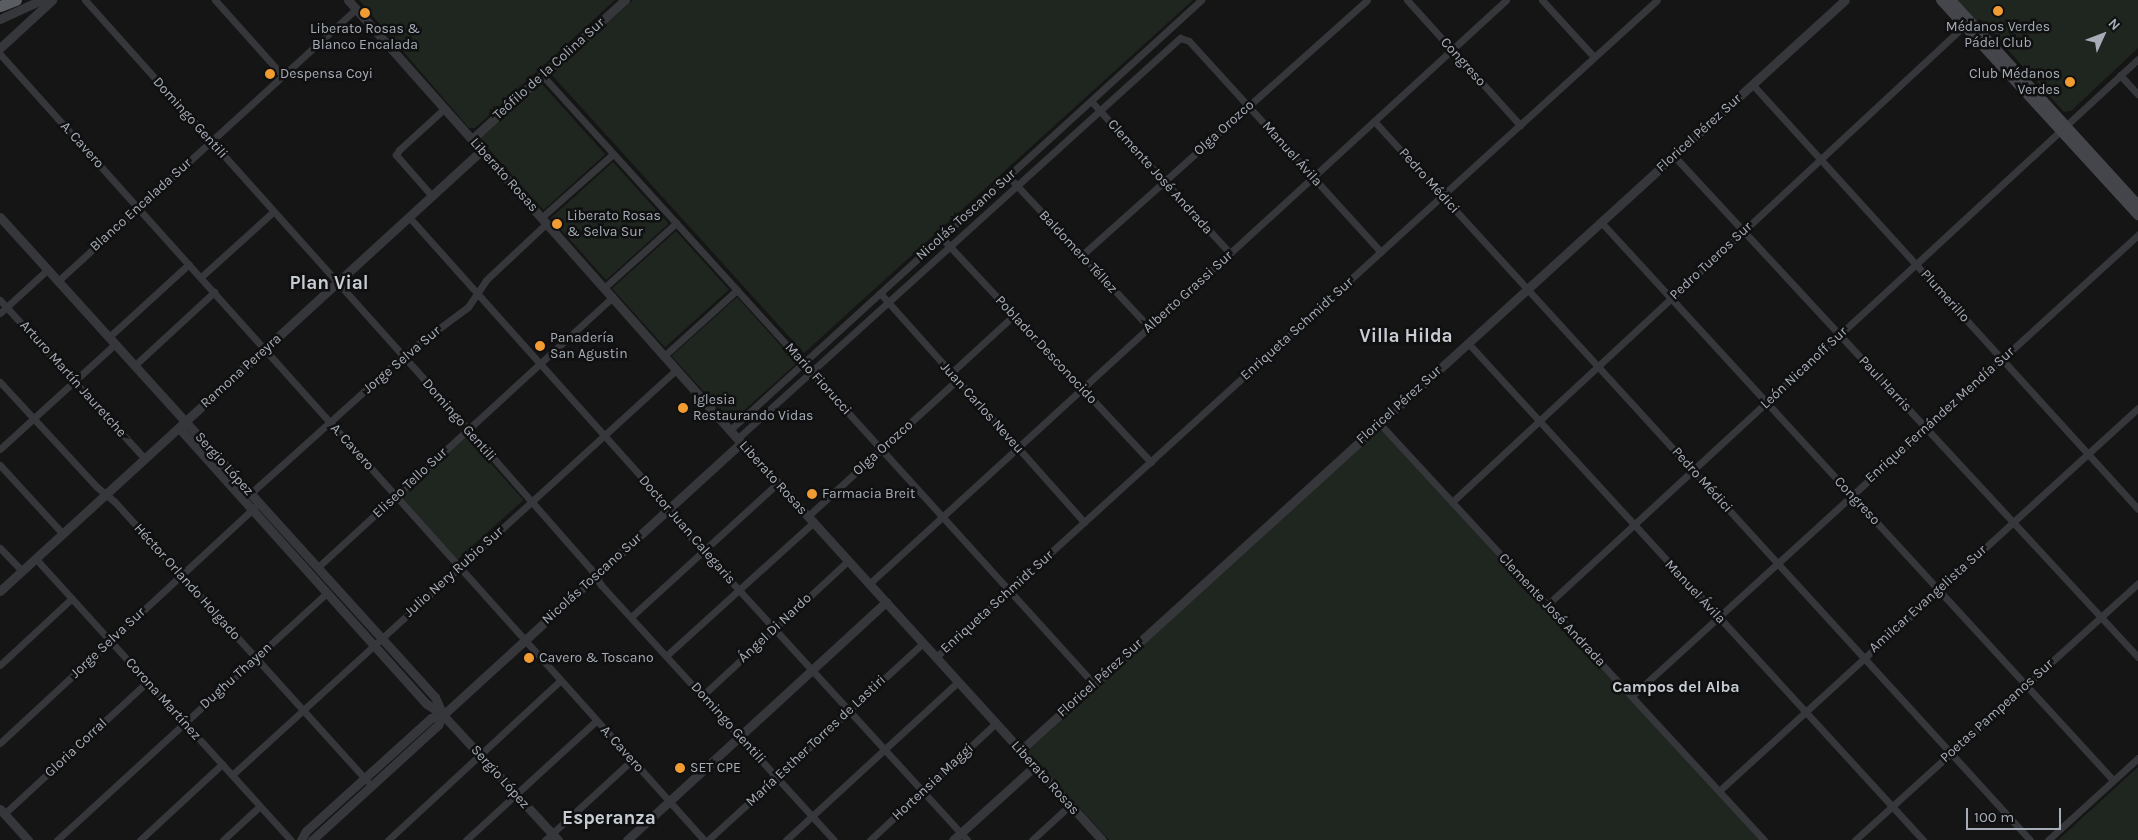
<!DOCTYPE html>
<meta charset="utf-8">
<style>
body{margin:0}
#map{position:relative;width:2138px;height:840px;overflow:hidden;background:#151516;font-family:Karla,sans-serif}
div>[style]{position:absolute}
.green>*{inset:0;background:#1f261f;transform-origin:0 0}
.minor>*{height:7px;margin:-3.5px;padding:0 3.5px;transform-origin:3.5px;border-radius:3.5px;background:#36373b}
.tertiary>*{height:9px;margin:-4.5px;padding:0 4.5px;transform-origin:4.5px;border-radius:4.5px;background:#36373b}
.secondary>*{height:10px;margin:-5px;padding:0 5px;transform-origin:5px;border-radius:5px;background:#44464b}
.trunk>*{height:11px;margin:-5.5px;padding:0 5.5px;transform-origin:5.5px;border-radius:5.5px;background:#5a5e63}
.dots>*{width:14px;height:14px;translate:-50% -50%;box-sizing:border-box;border:2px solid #101011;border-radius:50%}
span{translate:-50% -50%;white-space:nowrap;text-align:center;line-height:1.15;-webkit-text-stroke:5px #101011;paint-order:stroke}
.poi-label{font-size:14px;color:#a6adb7}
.left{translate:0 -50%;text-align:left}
.right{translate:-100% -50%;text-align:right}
.street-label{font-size:14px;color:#a6adb7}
.quarter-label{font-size:16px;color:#c7ccd3;font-weight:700}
.district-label{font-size:19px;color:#c7ccd3;font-weight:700}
.north{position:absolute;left:2078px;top:10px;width:50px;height:50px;-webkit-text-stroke:4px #101011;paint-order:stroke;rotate:47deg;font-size:14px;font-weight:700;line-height:20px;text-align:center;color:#a6adb7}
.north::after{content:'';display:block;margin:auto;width:18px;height:22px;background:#a6adb7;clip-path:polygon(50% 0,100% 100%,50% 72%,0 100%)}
.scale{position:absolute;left:1966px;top:808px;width:95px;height:22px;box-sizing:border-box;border:2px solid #a6adb7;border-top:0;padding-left:6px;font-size:15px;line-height:18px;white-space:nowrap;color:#a6adb7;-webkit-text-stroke:4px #101011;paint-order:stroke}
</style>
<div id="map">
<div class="green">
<div style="clip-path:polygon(359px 0,615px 0,475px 128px,469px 128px)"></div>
<div style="clip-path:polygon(633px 0,1193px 0,804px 353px,551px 74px)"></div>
<div style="clip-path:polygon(1958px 0,2138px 0,2138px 48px,2071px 111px,2064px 112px,1980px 19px,1977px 21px)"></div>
<div style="left:541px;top:83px;width:96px;height:83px;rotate:48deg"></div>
<div style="left:613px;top:162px;width:83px;height:84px;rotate:48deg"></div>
<div style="left:676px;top:231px;width:79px;height:86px;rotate:48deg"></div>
<div style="left:737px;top:297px;width:89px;height:88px;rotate:48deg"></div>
<div style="clip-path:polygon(1379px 428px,1760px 840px,1109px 840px,1028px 751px)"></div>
<div style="left:466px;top:436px;width:86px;height:89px;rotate:48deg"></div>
<div style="clip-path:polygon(2138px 767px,2138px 840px,2058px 840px)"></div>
</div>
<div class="minor">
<div style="left:85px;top:0;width:507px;rotate:48.2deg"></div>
<div style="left:423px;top:378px;width:253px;rotate:48.7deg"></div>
<div style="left:590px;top:568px;width:20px;rotate:57deg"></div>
<div style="left:601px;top:585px;width:345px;rotate:47.6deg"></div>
<div style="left:215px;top:0;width:102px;rotate:48.2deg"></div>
<div style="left:1407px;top:0;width:169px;rotate:47.9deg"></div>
<div style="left:1542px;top:0;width:77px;rotate:47.6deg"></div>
<div style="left:0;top:54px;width:1055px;rotate:48.15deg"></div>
<div style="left:542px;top:75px;width:822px;rotate:47.81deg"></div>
<div style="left:2120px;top:75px;width:26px;rotate:47deg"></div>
<div style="left:1752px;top:84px;width:574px;rotate:47.75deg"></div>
<div style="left:1091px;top:101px;width:206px;rotate:47.6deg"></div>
<div style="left:1374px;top:121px;width:973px;rotate:47.62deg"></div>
<div style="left:1674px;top:156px;width:683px;rotate:47.2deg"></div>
<div style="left:1008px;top:176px;width:207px;rotate:47deg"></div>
<div style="left:432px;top:196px;width:55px;rotate:-131.3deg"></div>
<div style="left:396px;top:155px;width:6px;rotate:-59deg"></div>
<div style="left:399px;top:150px;width:62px;rotate:-42.4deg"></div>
<div style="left:409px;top:217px;width:378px;rotate:48.2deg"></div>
<div style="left:661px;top:499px;width:25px;rotate:56deg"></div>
<div style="left:675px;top:520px;width:433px;rotate:47.6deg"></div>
<div style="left:542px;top:217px;width:95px;rotate:-41.6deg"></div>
<div style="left:1601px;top:222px;width:757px;rotate:47.46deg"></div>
<div style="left:941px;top:237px;width:308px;rotate:47deg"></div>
<div style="left:1082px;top:255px;width:382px;rotate:-41.8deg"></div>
<div style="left:201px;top:277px;width:97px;rotate:-42.1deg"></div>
<div style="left:58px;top:281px;width:403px;rotate:-42.4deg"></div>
<div style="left:605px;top:287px;width:96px;rotate:-42deg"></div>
<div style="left:880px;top:293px;width:307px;rotate:48.3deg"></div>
<div style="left:0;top:300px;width:215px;rotate:47.6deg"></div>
<div style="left:0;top:313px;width:65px;rotate:-42.5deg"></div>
<div style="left:109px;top:337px;width:108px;rotate:-42.4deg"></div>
<div style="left:1468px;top:343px;width:674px;rotate:47.53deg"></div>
<div style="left:665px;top:355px;width:97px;rotate:-42.1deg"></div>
<div style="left:135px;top:365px;width:108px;rotate:-42.7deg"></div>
<div style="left:951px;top:373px;width:86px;rotate:-42.6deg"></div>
<div style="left:0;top:382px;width:143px;rotate:47.3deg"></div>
<div style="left:97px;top:487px;width:23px;rotate:40deg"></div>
<div style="left:115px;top:502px;width:376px;rotate:47.9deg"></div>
<div style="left:1380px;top:424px;width:566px;rotate:47.29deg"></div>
<div style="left:730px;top:430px;width:638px;rotate:-42.39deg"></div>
<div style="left:737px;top:439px;width:598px;rotate:-42.15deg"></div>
<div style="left:1180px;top:38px;width:9px;rotate:18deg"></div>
<div style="left:1189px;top:41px;width:285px;rotate:47.7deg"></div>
<div style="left:0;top:449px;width:156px;rotate:-42.4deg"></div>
<div style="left:0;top:465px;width:93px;rotate:47.6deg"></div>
<div style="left:251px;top:493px;width:214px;rotate:-42deg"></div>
<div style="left:410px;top:350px;width:72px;rotate:-36.6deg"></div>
<div style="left:468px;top:307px;width:32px;rotate:-56deg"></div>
<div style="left:486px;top:280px;width:83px;rotate:-43.1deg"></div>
<div style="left:1452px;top:502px;width:702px;rotate:-42.92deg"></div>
<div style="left:808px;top:516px;width:202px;rotate:-42.4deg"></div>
<div style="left:0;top:548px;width:32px;rotate:46deg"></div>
<div style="left:36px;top:559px;width:379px;rotate:47.8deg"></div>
<div style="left:318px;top:567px;width:400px;rotate:-42.5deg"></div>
<div style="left:869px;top:584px;width:864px;rotate:-42.51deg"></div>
<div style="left:1547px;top:605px;width:805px;rotate:-42.73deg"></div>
<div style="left:631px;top:617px;width:199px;rotate:-42.4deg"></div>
<div style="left:666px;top:656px;width:200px;rotate:-42.2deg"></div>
<div style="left:936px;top:657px;width:975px;rotate:-42.34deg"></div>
<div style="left:0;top:665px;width:98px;rotate:-42.9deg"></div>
<div style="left:702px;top:696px;width:199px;rotate:-42.8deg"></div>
<div style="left:1632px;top:696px;width:685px;rotate:-42.34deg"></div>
<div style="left:0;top:743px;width:347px;rotate:-42.8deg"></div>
<div style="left:232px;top:775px;width:602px;rotate:-42.38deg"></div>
<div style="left:1719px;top:791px;width:568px;rotate:-42.43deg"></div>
<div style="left:4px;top:814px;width:195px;rotate:-42.7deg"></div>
<div style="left:57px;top:840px;width:366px;rotate:-42.5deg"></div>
<div style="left:140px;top:840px;width:112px;rotate:-42.8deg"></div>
<div style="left:223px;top:840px;width:50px;rotate:-42.6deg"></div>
<div style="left:388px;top:840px;width:234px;rotate:-42.8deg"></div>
<div style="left:466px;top:840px;width:176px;rotate:-42.5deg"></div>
<div style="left:545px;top:840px;width:118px;rotate:-42.6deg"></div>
<div style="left:708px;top:840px;width:292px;rotate:-42.5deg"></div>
<div style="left:786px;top:840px;width:234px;rotate:-42.6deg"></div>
<div style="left:870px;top:840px;width:172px;rotate:-42.9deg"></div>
<div style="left:1032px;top:840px;width:52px;rotate:-42.6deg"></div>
<div style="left:1855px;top:840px;width:382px;rotate:-42.2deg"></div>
<div style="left:2048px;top:840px;width:122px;rotate:-42.3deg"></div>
</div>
<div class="tertiary">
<div style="left:348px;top:0;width:596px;rotate:48.4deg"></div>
<div style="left:744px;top:446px;width:532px;rotate:47.74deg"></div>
<div style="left:0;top:19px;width:45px;rotate:-24.9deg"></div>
<div style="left:0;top:48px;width:71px;rotate:-42.7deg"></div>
<div style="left:472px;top:139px;width:207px;rotate:-42.3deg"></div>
<div style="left:0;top:217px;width:648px;rotate:47.82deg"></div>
<div style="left:435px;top:697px;width:20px;rotate:66deg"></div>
<div style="left:179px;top:428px;width:371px;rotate:48.1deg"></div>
<div style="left:427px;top:704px;width:19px;rotate:35deg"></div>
<div style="left:443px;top:715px;width:170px;rotate:47.4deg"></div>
<div style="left:0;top:591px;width:653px;rotate:-42.46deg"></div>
<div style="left:1021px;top:750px;width:1114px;rotate:-42.31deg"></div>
<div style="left:0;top:809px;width:42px;rotate:47.9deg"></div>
<div style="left:301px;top:840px;width:10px;rotate:-61deg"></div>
<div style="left:306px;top:831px;width:169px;rotate:-42.1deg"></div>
<div style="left:431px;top:718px;width:12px;rotate:-14deg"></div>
<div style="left:312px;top:840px;width:171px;rotate:-42.4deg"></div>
<div style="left:438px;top:725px;width:11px;rotate:-63deg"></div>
<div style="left:443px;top:715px;width:403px;rotate:-42.4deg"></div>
<div style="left:627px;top:840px;width:352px;rotate:-42.6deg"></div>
<div style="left:953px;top:840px;width:110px;rotate:-42.1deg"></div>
</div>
<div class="secondary">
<div style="left:1941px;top:0;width:292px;rotate:47.5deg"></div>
<div style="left:1951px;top:0;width:277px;rotate:47.6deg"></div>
</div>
<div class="trunk">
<div style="left:0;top:6px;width:17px;rotate:-21deg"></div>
</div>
<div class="dots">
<div style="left:1998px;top:11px;background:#f19c32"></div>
<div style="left:365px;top:13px;background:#f19c32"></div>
<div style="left:270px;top:74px;background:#f19c32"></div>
<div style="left:2070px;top:82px;background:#f19c32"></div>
<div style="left:557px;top:224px;background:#f19c32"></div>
<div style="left:540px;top:346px;background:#f19c32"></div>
<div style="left:683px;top:408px;background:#f19c32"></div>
<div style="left:812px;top:494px;background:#f19c32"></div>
<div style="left:529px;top:658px;background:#f19c32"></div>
<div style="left:680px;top:768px;background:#f19c32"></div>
</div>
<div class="poi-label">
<span style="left:1998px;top:35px">Médanos Verdes<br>Pádel Club</span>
<span style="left:365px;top:37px">Liberato Rosas &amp;<br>Blanco Encalada</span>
<span class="left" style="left:280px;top:74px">Despensa Coyi</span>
<span class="right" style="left:2060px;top:82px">Club Médanos<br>Verdes</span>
<span class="left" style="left:567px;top:224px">Liberato Rosas<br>&amp; Selva Sur</span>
<span class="left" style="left:550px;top:346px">Panadería<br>San Agustin</span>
<span class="left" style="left:693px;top:408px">Iglesia<br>Restaurando Vidas</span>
<span class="left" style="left:822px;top:494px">Farmacia Breit</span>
<span class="left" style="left:539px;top:658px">Cavero &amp; Toscano</span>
<span class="left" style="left:690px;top:768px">SET CPE</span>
</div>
<div class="street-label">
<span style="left:1463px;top:62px;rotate:48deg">Congreso</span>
<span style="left:549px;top:69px;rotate:-42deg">Teófilo de la Colina Sur</span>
<span style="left:190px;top:118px;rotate:48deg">Domingo Gentili</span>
<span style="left:1224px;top:128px;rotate:-42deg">Olga Orozco</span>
<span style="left:1699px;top:133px;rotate:-42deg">Floricel Pérez Sur</span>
<span style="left:82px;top:145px;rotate:48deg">A. Cavero</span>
<span style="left:1292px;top:154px;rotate:48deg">Manuel Ávila</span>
<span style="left:504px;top:175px;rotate:48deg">Liberato Rosas</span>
<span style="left:1160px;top:177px;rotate:48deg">Clemente José Andrada</span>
<span style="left:1429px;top:181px;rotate:48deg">Pedro Médici</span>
<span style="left:141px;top:205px;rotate:-42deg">Blanco Encalada Sur</span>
<span style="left:966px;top:215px;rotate:-42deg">Nicolás Toscano Sur</span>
<span style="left:1078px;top:252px;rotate:47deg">Baldomero Téllez</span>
<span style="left:1711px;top:261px;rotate:-43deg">Pedro Tueros Sur</span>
<span style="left:1188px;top:292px;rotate:-42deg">Alberto Grassi Sur</span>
<span style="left:1945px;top:296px;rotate:48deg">Plumerillo</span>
<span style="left:1297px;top:329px;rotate:-42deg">Enriqueta Schmidt Sur</span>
<span style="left:1046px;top:350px;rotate:47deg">Poblador Desconocido</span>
<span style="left:402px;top:360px;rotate:-40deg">Jorge Selva Sur</span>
<span style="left:1804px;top:368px;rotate:-43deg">León Nicanoff Sur</span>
<span style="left:241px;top:371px;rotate:-42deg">Ramona Pereyra</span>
<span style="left:73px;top:379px;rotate:48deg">Arturo Martín Jauretche</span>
<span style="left:818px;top:379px;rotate:48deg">Mario Fiorucci</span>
<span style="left:1885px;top:384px;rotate:47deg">Paul Harris</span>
<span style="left:1399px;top:405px;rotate:-42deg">Floricel Pérez Sur</span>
<span style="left:982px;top:408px;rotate:48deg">Juan Carlos Neveu</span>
<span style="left:1940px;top:415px;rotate:-42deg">Enrique Fernández Mendía Sur</span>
<span style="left:459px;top:420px;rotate:49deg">Domingo Gentili</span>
<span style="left:352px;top:447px;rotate:48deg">A. Cavero</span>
<span style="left:883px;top:448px;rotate:-42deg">Olga Orozco</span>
<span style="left:224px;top:464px;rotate:48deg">Sergio López</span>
<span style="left:773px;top:478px;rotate:48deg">Liberato Rosas</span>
<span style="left:1702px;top:480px;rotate:48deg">Pedro Médici</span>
<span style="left:410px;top:483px;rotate:-43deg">Eliseo Tello Sur</span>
<span style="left:1857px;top:501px;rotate:47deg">Congreso</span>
<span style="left:687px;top:530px;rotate:49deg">Doctor Juan Calegaris</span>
<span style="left:454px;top:572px;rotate:-42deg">Julio Nery Rubio Sur</span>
<span style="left:592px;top:579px;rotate:-42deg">Nicolás Toscano Sur</span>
<span style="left:187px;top:582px;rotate:48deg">Héctor Orlando Holgado</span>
<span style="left:1695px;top:592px;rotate:47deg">Manuel Ávila</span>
<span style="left:1928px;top:599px;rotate:-42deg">Amilcar Evangelista Sur</span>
<span style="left:997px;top:602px;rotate:-42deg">Enriqueta Schmidt Sur</span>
<span style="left:1552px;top:610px;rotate:47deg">Clemente José Andrada</span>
<span style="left:775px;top:628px;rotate:-43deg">Ángel Di Nardo</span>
<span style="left:108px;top:643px;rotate:-43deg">Jorge Selva Sur</span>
<span style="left:236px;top:676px;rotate:-42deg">Dughu Thayen</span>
<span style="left:1100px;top:678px;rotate:-42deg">Floricel Pérez Sur</span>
<span style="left:163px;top:699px;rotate:48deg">Corona Martínez</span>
<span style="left:1997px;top:711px;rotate:-42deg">Poetas Pampeanos Sur</span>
<span style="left:728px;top:723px;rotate:48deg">Domingo Gentili</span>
<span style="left:816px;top:741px;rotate:-43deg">María Esther Torres de Lastiri</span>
<span style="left:76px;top:748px;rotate:-43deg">Gloria Corral</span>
<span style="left:622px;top:749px;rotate:48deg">A. Cavero</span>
<span style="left:500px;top:777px;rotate:48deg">Sergio López</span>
<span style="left:1045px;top:778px;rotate:48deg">Liberato Rosas</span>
<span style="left:933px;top:782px;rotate:-43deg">Hortensia Maggi</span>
</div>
<div class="quarter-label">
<span style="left:1676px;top:687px">Campos del Alba</span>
</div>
<div class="district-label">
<span style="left:329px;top:284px">Plan Vial</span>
<span style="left:1406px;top:337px">Villa Hilda</span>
<span style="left:609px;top:819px">Esperanza</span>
</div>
<div class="north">N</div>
<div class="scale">100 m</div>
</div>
